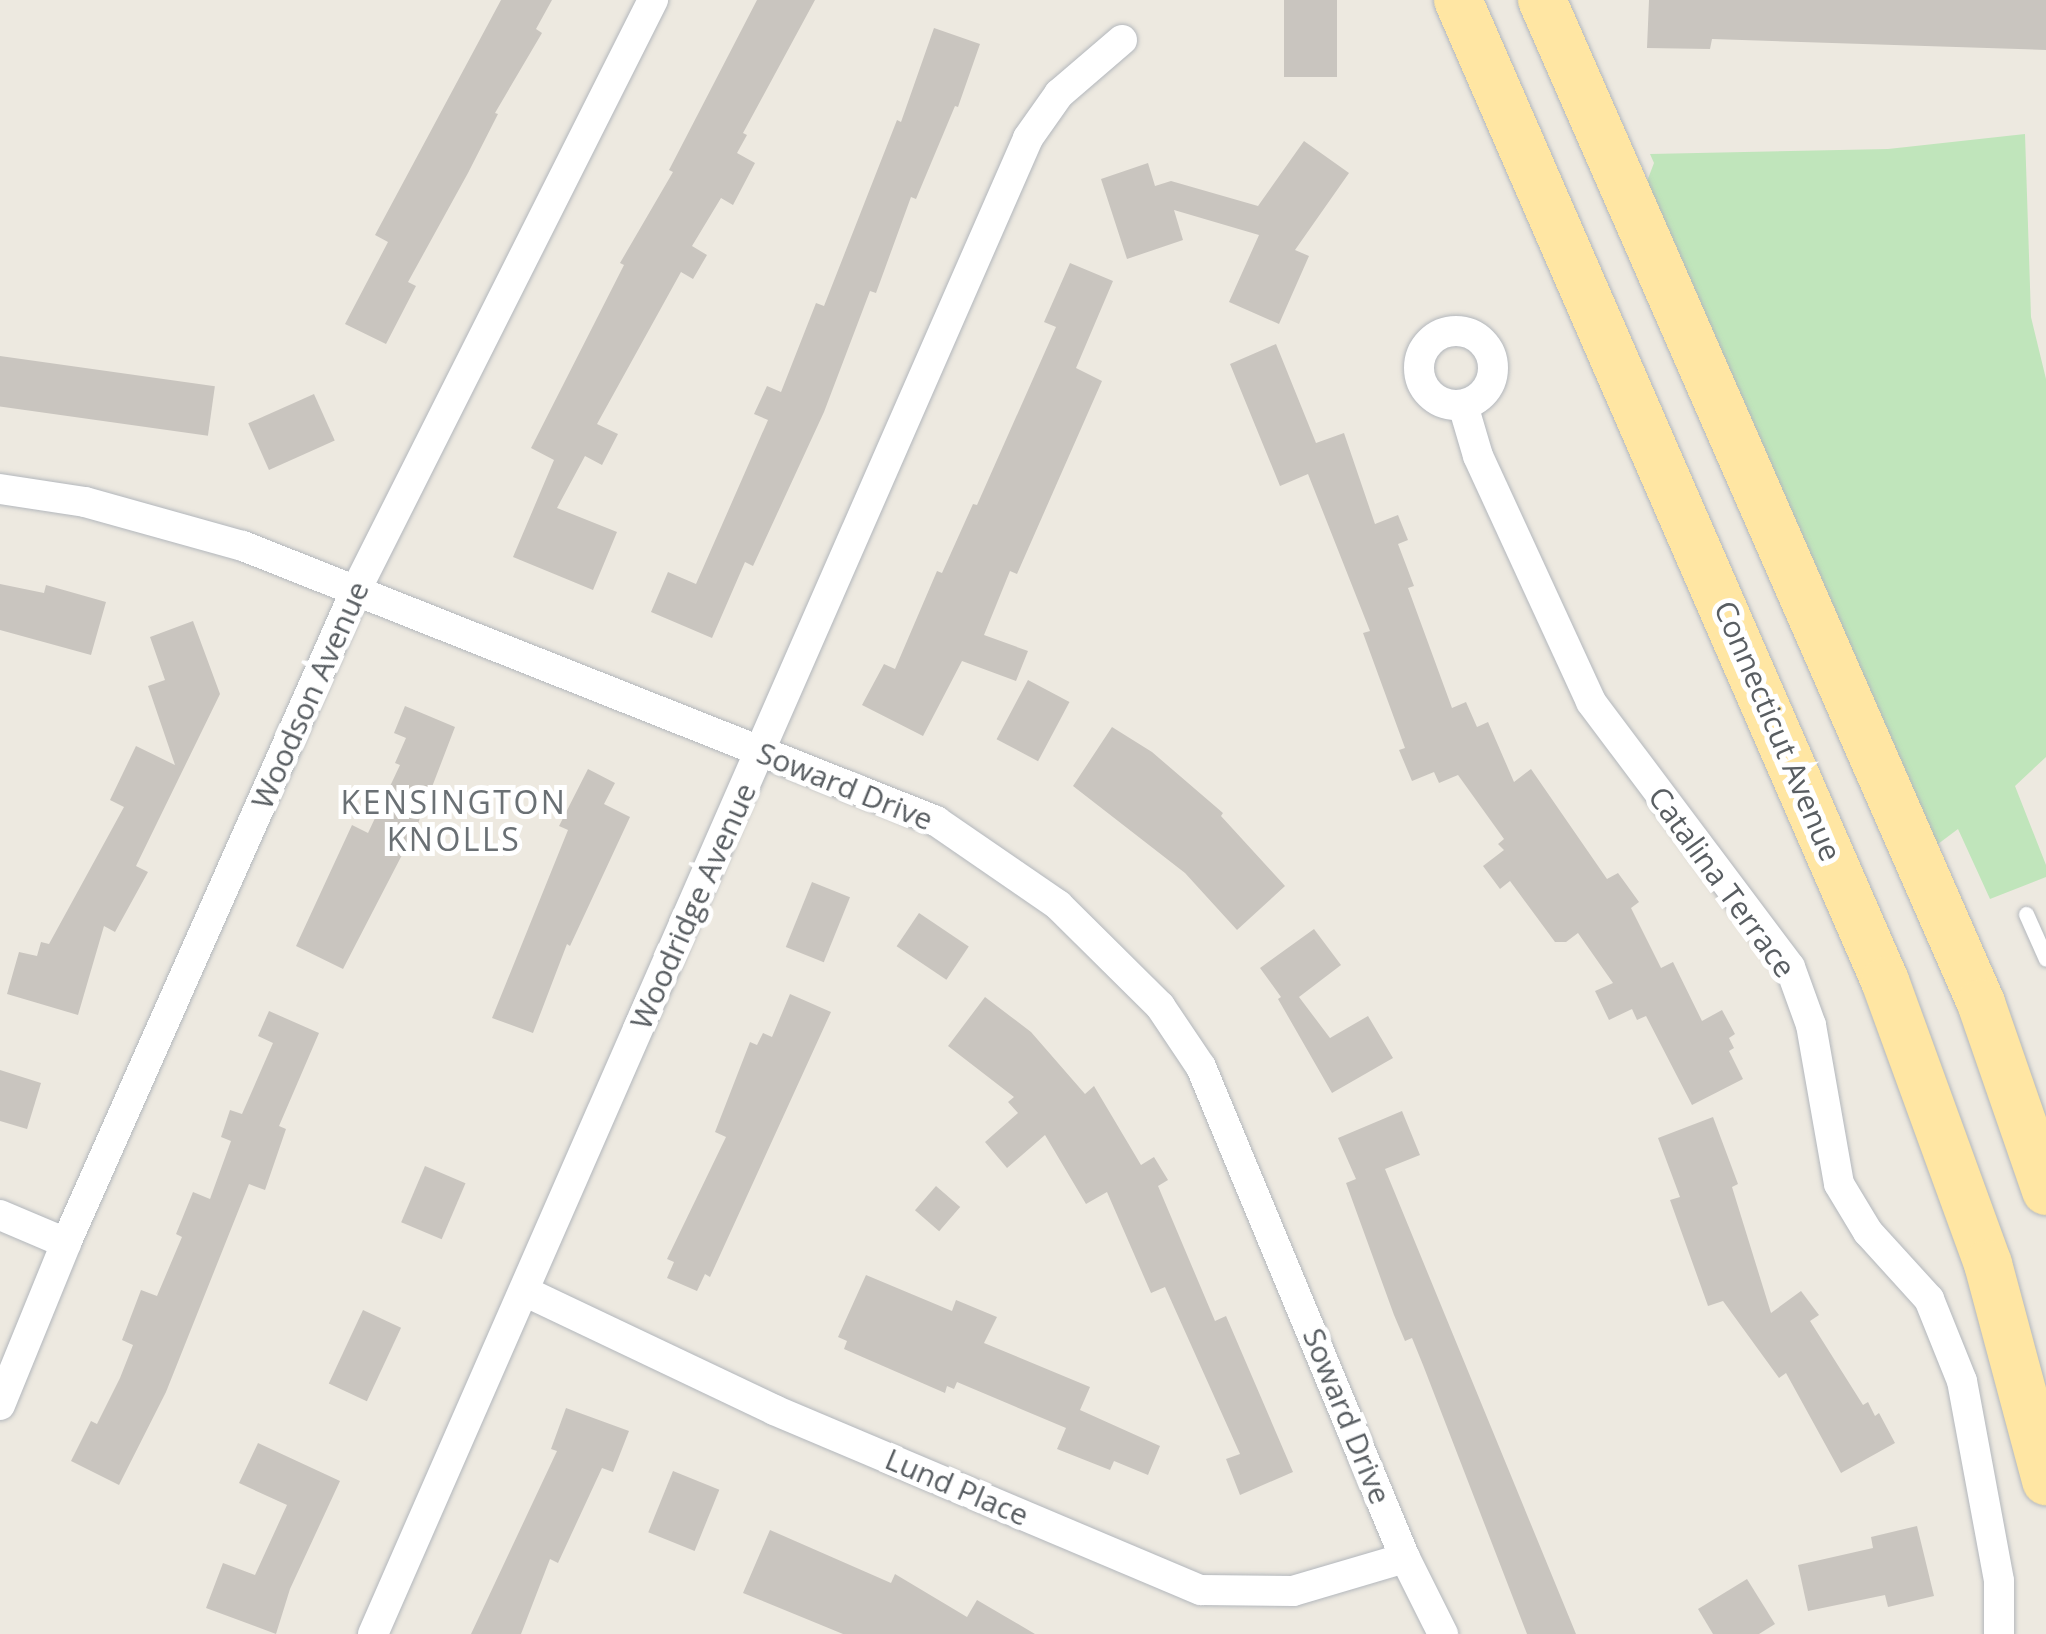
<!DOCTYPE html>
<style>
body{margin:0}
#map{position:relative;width:2046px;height:1634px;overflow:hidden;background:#ede9e0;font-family:"Open Sans",sans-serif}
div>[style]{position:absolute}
.green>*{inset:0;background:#c0e5bb}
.building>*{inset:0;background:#c9c5bf;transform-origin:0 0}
.roads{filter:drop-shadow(0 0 2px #b3b7bc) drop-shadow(0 0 2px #b3b7bc)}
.lane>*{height:15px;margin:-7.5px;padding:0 7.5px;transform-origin:7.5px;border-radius:7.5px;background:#fff}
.street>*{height:30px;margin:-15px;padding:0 15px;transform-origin:15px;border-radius:15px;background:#fff}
.street>.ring{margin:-15px;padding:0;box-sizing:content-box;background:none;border:30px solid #fff;border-radius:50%}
.primary>*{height:48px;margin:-24px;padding:0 24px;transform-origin:24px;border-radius:24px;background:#ffe6a3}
span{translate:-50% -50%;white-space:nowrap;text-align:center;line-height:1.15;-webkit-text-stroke:10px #fff;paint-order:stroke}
.street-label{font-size:30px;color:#595e62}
.neighbourhood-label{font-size:32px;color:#6a7074;letter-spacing:2.5px}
</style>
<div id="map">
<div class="green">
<div style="clip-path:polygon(2025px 134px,2031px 317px,2046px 379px,2046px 757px,2015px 786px,2046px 865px,2046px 877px,1990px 899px,1958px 829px,1918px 859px,1636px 210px,1654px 163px,1650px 154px,1888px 149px)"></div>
</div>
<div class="building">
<div style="clip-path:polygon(501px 0,552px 0,536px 29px,542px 33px,495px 113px,498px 114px,468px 173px,408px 282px,416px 286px,386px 344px,345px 324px,388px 242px,375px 235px)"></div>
<div style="clip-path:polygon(757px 0,815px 0,743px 133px,747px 135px,737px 153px,755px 163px,733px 205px,721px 198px,692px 246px,707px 255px,693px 279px,681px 272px,597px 424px,618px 434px,602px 465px,585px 456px,557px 508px,617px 532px,593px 590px,513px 557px,554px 460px,531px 448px,624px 265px,620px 263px,673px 172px,669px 170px)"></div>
<div style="left:1284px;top:0;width:53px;height:77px"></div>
<div style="clip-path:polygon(1649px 0,2046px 0,2046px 50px,1712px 39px,1710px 49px,1647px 48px)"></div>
<div style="clip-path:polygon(934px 28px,980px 44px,958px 107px,955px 106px,916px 199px,911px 197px,876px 293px,870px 291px,824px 412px,753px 566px,745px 562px,712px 638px,651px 612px,668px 572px,696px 584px,768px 420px,754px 414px,767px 386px,781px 392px,816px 303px,824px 306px,897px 120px,901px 122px)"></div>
<div style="clip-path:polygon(1304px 141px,1349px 173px,1295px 250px,1309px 256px,1279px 324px,1229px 302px,1259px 235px,1174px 210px,1183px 240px,1127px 259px,1101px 179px,1148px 163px,1155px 186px,1171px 181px,1258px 206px)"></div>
<div style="clip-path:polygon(1070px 263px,1113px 281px,1076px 368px,1102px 381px,1017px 574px,1010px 571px,984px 635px,1028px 651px,1016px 681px,962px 661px,923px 736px,862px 705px,884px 664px,895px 669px,937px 571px,942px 573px,973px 504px,977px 505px,1056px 327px,1044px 322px)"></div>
<div style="clip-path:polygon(1276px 344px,1316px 443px,1344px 433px,1375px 524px,1398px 515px,1408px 540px,1398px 544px,1414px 586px,1408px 588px,1452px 708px,1466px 702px,1477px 727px,1488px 722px,1514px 782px,1531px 769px,1607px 879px,1618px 873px,1639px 902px,1631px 908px,1661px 968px,1673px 962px,1702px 1021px,1722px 1010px,1735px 1034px,1729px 1038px,1734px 1048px,1729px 1051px,1743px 1079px,1692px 1105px,1646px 1016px,1637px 1020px,1632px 1009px,1609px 1020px,1595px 991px,1613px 983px,1578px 933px,1566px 942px,1555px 942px,1510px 881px,1500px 889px,1483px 866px,1504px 850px,1498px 844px,1504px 839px,1458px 775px,1439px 783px,1434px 772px,1412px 781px,1399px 750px,1405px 748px,1363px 633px,1370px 631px,1308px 474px,1280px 486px,1230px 364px)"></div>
<div style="left:0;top:356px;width:217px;height:50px;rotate:8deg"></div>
<div style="left:314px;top:394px;width:51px;height:72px;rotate:66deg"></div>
<div style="clip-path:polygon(0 584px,44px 593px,46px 585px,106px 602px,91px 655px,0 630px)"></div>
<div style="clip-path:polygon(193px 621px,220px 694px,136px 866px,148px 872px,115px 932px,104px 926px,78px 1015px,7px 994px,19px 952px,37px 956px,41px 942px,49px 944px,124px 807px,110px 800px,136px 746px,175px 765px,148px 686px,165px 680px,150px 637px)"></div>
<div style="left:1028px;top:680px;width:47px;height:67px;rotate:28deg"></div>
<div style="clip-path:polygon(405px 706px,455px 727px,417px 826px,343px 969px,296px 946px,352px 825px,368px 833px,400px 765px,395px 763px,406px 738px,394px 733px)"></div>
<div style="clip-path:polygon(1112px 727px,1152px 752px,1223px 813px,1221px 816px,1285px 886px,1237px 930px,1185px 873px,1073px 786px)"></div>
<div style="clip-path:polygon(588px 769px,615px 783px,604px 804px,630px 817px,570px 946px,567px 944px,533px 1033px,492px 1018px,568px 830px,559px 826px)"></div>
<div style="left:812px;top:882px;width:41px;height:70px;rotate:22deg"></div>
<div style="left:919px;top:913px;width:60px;height:40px;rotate:34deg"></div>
<div style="clip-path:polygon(1314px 929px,1341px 965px,1299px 997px,1330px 1038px,1368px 1016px,1393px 1058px,1332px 1093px,1278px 999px,1281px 997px,1260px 968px)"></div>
<div style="clip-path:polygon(790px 994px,831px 1012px,710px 1277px,705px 1274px,697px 1291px,667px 1278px,674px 1262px,667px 1259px,726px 1137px,715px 1132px,750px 1042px,757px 1045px,763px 1033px,772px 1037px)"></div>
<div style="clip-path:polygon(985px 997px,1031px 1032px,1085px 1094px,1094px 1086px,1141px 1165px,1154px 1157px,1168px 1180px,1158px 1186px,1215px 1321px,1226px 1316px,1293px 1472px,1240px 1495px,1226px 1459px,1240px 1454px,1165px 1287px,1151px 1293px,1107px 1192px,1086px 1204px,1045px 1135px,1007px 1168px,985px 1142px,1018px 1113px,1008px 1102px,1014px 1097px,948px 1046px)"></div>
<div style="clip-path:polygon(269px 1011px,319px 1033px,279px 1126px,286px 1129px,265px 1190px,249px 1184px,166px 1392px,119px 1485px,71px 1461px,91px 1421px,97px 1424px,120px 1378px,133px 1345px,122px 1340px,141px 1290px,157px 1296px,182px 1237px,176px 1234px,193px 1192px,210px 1199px,231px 1141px,221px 1137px,230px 1110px,242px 1114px,273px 1043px,258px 1036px)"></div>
<div style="clip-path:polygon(0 1070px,41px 1083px,27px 1129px,0 1121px)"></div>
<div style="clip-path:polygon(1402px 1111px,1420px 1155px,1385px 1169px,1576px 1634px,1527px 1634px,1423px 1365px,1412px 1338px,1405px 1341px,1394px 1315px,1346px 1183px,1356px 1179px,1338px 1138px)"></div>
<div style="clip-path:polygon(1713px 1117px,1738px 1184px,1732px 1187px,1771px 1313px,1801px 1291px,1819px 1315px,1810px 1321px,1863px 1405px,1868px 1402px,1875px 1416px,1879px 1413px,1895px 1443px,1841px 1473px,1786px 1373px,1779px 1378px,1723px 1301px,1708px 1306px,1670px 1200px,1680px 1197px,1658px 1138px)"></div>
<div style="left:425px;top:1166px;width:44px;height:61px;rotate:23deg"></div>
<div style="left:936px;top:1186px;width:32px;height:32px;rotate:41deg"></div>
<div style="clip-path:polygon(866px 1275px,952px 1311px,956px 1300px,997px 1317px,984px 1343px,1090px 1387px,1080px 1410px,1160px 1446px,1148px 1475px,1114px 1461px,1110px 1470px,1057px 1449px,1066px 1428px,957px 1382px,954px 1389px,947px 1386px,945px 1393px,844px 1349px,847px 1341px,838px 1337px)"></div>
<div style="left:363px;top:1310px;width:42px;height:81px;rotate:25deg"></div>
<div style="clip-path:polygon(566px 1408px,629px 1431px,613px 1472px,602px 1468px,558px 1563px,550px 1559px,521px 1634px,471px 1634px,557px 1451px,551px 1449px)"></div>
<div style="clip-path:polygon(258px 1443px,340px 1481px,290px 1589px,276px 1634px,206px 1608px,223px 1563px,255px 1575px,287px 1505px,239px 1483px)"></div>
<div style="left:673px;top:1471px;width:50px;height:66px;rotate:22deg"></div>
<div style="clip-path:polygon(1917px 1526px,1934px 1596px,1888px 1607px,1885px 1595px,1808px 1611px,1798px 1565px,1873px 1548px,1871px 1537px)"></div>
<div style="clip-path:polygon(770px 1530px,891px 1583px,895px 1574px,967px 1617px,977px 1600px,1035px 1634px,843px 1634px,743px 1593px)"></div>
<div style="clip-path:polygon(1747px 1579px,1775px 1624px,1759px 1634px,1713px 1634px,1698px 1609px)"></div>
</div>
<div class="roads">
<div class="lane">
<div style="left:2026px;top:914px;width:49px;rotate:66deg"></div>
</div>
<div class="street">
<div class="ring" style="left:1419px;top:331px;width:44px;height:44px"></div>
<div style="left:1463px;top:405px;width:53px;rotate:73.6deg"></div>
<div style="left:1478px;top:456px;width:271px;rotate:65.3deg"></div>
<div style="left:1591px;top:702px;width:331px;rotate:53.1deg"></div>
<div style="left:1790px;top:967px;width:62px;rotate:70.1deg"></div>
<div style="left:1811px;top:1025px;width:161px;rotate:80deg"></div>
<div style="left:1839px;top:1184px;width:56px;rotate:58.9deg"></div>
<div style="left:1868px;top:1232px;width:91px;rotate:47.7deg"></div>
<div style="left:1929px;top:1299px;width:88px;rotate:68.1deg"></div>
<div style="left:1962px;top:1381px;width:203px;rotate:79.5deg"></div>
<div style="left:1999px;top:1581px;width:53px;rotate:90deg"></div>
<div style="left:0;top:489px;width:86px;rotate:8.7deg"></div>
<div style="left:85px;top:502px;width:164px;rotate:15.6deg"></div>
<div style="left:243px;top:546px;width:746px;rotate:21.64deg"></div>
<div style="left:936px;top:821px;width:148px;rotate:34.5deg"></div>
<div style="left:1058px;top:905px;width:144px;rotate:44.7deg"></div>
<div style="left:1160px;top:1006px;width:73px;rotate:56.1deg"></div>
<div style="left:1201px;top:1067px;width:532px;rotate:67.44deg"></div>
<div style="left:1405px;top:1558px;width:85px;rotate:63.4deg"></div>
<div style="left:0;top:1215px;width:72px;rotate:23deg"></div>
<div style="left:526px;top:1292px;width:275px;rotate:25.4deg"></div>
<div style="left:774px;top:1410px;width:463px;rotate:22.9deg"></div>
<div style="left:1201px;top:1590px;width:92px;rotate:0.6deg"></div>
<div style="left:1293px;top:1591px;width:117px;rotate:-16.4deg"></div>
<div style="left:0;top:1405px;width:175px;rotate:-67.8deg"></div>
<div style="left:66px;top:1243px;width:712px;rotate:-66.06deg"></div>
<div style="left:355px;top:592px;width:663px;rotate:-63.28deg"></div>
<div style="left:373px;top:1634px;width:1633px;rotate:-66.35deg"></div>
<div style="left:1028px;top:138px;width:54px;rotate:-54.8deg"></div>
<div style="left:1059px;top:94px;width:83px;rotate:-40.6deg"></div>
</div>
<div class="primary">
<div style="left:1458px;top:0;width:1070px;rotate:66.48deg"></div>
<div style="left:1885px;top:981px;width:301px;rotate:70deg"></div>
<div style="left:1988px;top:1264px;width:225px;rotate:75deg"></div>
<div style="left:1542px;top:0;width:1095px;rotate:66.36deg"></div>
<div style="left:1981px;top:1003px;width:199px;rotate:70.9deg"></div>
</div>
</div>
<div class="street-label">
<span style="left:310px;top:695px;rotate:-66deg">Woodson Avenue</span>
<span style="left:1778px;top:731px;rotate:67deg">Connecticut Avenue</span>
<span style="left:845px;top:786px;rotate:22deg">Soward Drive</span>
<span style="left:1722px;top:882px;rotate:54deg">Catalina Terrace</span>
<span style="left:693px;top:906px;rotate:-66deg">Woodridge Avenue</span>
<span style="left:1347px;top:1416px;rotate:68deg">Soward Drive</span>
<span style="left:957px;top:1487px;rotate:23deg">Lund Place</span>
</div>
<div class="neighbourhood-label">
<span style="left:454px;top:821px">KENSINGTON<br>KNOLLS</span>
</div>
</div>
